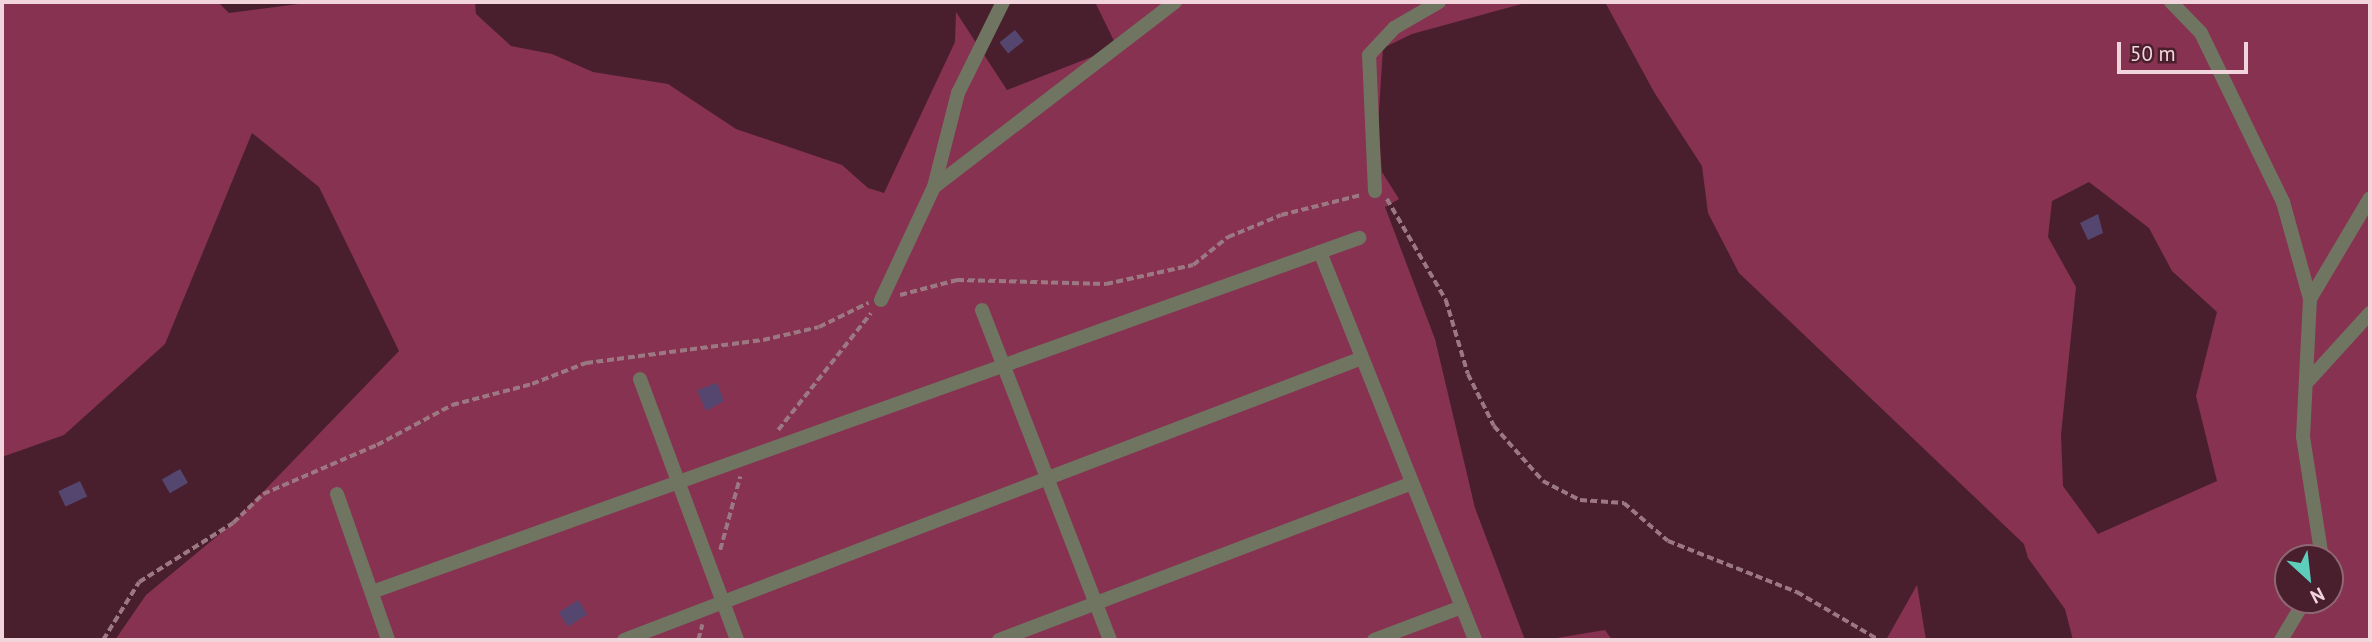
<!DOCTYPE html>
<style>
body{margin:0}
#map{position:relative;width:2372px;height:642px;overflow:hidden;background:#4a1f2d;font-family:"PT Sans",sans-serif}
div>[style]{position:absolute}
.green>*{inset:0;background:#873251}
.building>*{inset:0;background:#55466f;transform-origin:0 0}
.path>*{height:3.5px;margin-top:-1.75px;transform-origin:0;background:repeating-linear-gradient(90deg,#9c7883 0 7px,transparent 0 10.5px)}
.street>*{height:14px;margin:-7px;padding:0 7px;transform-origin:7px;border-radius:7px;background:#707562}
span{translate:-50% -50%;white-space:nowrap;text-align:center;line-height:1.15;-webkit-text-stroke:6px #4a1f2d;paint-order:stroke}
.frame{position:absolute;inset:0;border:4px solid #f2d5dc;pointer-events:none}
.north{position:absolute;left:2274px;top:544px;width:70px;height:70px;box-sizing:border-box;background:#4a1f2d;border:2px solid #8d6873;border-radius:50%;rotate:153deg;font-size:19px;font-weight:700;line-height:28px;text-align:center;color:#f2d5dc}
.north::after{content:'';display:block;margin:auto;width:24px;height:32px;background:#5ccebb;clip-path:polygon(50% 0,100% 100%,50% 72%,0 100%)}
.scale{position:absolute;left:2117px;top:42px;width:131px;height:32px;box-sizing:border-box;border:4px solid #f2d5dc;border-top:0;padding-left:9px;font-size:21px;line-height:24px;white-space:nowrap;color:#f2d5dc;-webkit-text-stroke:5px #4a1f2d;paint-order:stroke}
</style>
<div id="map">
<div class="green">
<div style="clip-path:polygon(2px 2px,218px 2px,229px 13px,314px 2px,475px 2px,476px 14px,511px 46px,552px 54px,593px 72px,668px 84px,736px 129px,842px 165px,868px 188px,884px 193px,955px 42px,956px 12px,1007px 90px,1117px 47px,1095px 2px,1529px 2px,1412px 34px,1383px 48px,1378px 126px,1382px 172px,1399px 199px,1385px 207px,1435px 339px,1475px 508px,1525px 640px,115px 640px,146px 595px,233px 523px,399px 351px,319px 187px,252px 133px,165px 344px,64px 435px,2px 457px)"></div>
<div style="clip-path:polygon(evenodd,1605px 2px,2370px 2px,2370px 640px,2073px 640px,2065px 609px,2028px 558px,2024px 544px,1739px 273px,1708px 213px,1702px 166px,1654px 92px,1605px 2px,2089px 182px,2149px 228px,2172px 271px,2217px 312px,2196px 396px,2217px 481px,2098px 534px,2063px 486px,2061px 435px,2076px 287px,2048px 237px,2052px 201px,2089px 182px,1605px 2px,2288px 558px,2330px 558px,2330px 600px,2288px 600px,2288px 558px)"></div>
<div style="clip-path:polygon(1917px 585px,1926px 640px,1886px 640px)"></div>
<div style="clip-path:polygon(1605px 630px,1612px 640px,1545px 640px)"></div>
</div>
<div class="building">
<div style="left:1015px;top:30px;width:14px;height:20px;rotate:51deg"></div>
<div style="clip-path:polygon(2098px 214px,2103px 233px,2088px 240px,2080px 223px)"></div>
<div style="clip-path:polygon(717px 383px,724px 401px,706px 411px,697px 390px)"></div>
<div style="left:180px;top:469px;width:16px;height:21px;rotate:60deg"></div>
<div style="left:80px;top:481px;width:17px;height:24px;rotate:65deg"></div>
<div style="left:578px;top:600px;width:17px;height:23px;rotate:57deg"></div>
</div>
<div class="path">
<div style="left:1387px;top:199px;width:117px;rotate:59.7deg"></div>
<div style="left:1446px;top:300px;width:77px;rotate:73.4deg"></div>
<div style="left:1468px;top:374px;width:58px;rotate:63.4deg"></div>
<div style="left:1494px;top:426px;width:74px;rotate:48.3deg"></div>
<div style="left:1543px;top:481px;width:42px;rotate:27.2deg"></div>
<div style="left:1580px;top:500px;width:44px;rotate:3.9deg"></div>
<div style="left:1624px;top:503px;width:58px;rotate:40.8deg"></div>
<div style="left:1668px;top:541px;width:139px;rotate:21.6deg"></div>
<div style="left:1797px;top:592px;width:95px;rotate:30.3deg"></div>
<div style="left:900px;top:295px;width:59px;rotate:-14.7deg"></div>
<div style="left:957px;top:280px;width:149px;rotate:1.5deg"></div>
<div style="left:1106px;top:284px;width:89px;rotate:-12.3deg"></div>
<div style="left:1193px;top:265px;width:45px;rotate:-38.7deg"></div>
<div style="left:1228px;top:237px;width:57px;rotate:-22.5deg"></div>
<div style="left:1281px;top:215px;width:82px;rotate:-14deg"></div>
<div style="left:778px;top:430px;width:149px;rotate:-51.5deg"></div>
<div style="left:720px;top:550px;width:76px;rotate:-74.7deg"></div>
<div style="left:103px;top:640px;width:68px;rotate:-58.2deg"></div>
<div style="left:139px;top:582px;width:111px;rotate:-32.1deg"></div>
<div style="left:233px;top:523px;width:42px;rotate:-44deg"></div>
<div style="left:263px;top:494px;width:124px;rotate:-23.3deg"></div>
<div style="left:377px;top:445px;width:85px;rotate:-28.1deg"></div>
<div style="left:452px;top:405px;width:83px;rotate:-14.7deg"></div>
<div style="left:532px;top:384px;width:58px;rotate:-21.3deg"></div>
<div style="left:586px;top:363px;width:178px;rotate:-7.4deg"></div>
<div style="left:763px;top:340px;width:57px;rotate:-13.1deg"></div>
<div style="left:819px;top:327px;width:55px;rotate:-26.1deg"></div>
<div style="left:698px;top:640px;width:16px;rotate:-75deg"></div>
</div>
<div class="street">
<div style="left:2171px;top:2px;width:43px;rotate:45.9deg"></div>
<div style="left:2201px;top:33px;width:188px;rotate:64.1deg"></div>
<div style="left:2283px;top:202px;width:101px;rotate:74.4deg"></div>
<div style="left:934px;top:187px;width:97px;rotate:-75.7deg"></div>
<div style="left:958px;top:93px;width:102px;rotate:-63.7deg"></div>
<div style="left:1375px;top:191px;width:136px;rotate:-92.5deg"></div>
<div style="left:1369px;top:55px;width:37px;rotate:-47deg"></div>
<div style="left:1394px;top:28px;width:52px;rotate:-30deg"></div>
<div style="left:1320px;top:252px;width:418px;rotate:68.2deg"></div>
<div style="left:881px;top:300px;width:125px;rotate:-64.9deg"></div>
<div style="left:934px;top:187px;width:304px;rotate:-37.5deg"></div>
<div style="left:982px;top:310px;width:354px;rotate:68.8deg"></div>
<div style="left:640px;top:379px;width:278px;rotate:69.6deg"></div>
<div style="left:2309px;top:380px;width:91px;rotate:-47.7deg"></div>
<div style="left:337px;top:494px;width:155px;rotate:70.7deg"></div>
<div style="left:2322px;top:558px;width:122px;rotate:-98.9deg"></div>
<div style="left:2303px;top:437px;width:138px;rotate:-87.1deg"></div>
<div style="left:2310px;top:299px;width:117px;rotate:-59.3deg"></div>
<div style="left:372px;top:592px;width:1049px;rotate:-19.73deg"></div>
<div style="left:624px;top:640px;width:790px;rotate:-20.91deg"></div>
<div style="left:999px;top:640px;width:442px;rotate:-20.8deg"></div>
<div style="left:1374px;top:640px;width:94px;rotate:-20.6deg"></div>
<div style="left:2281px;top:640px;width:47px;rotate:-59deg"></div>
</div>
<div class="frame"></div>
<div class="north">N</div>
<div class="scale">50 m</div>
</div>
